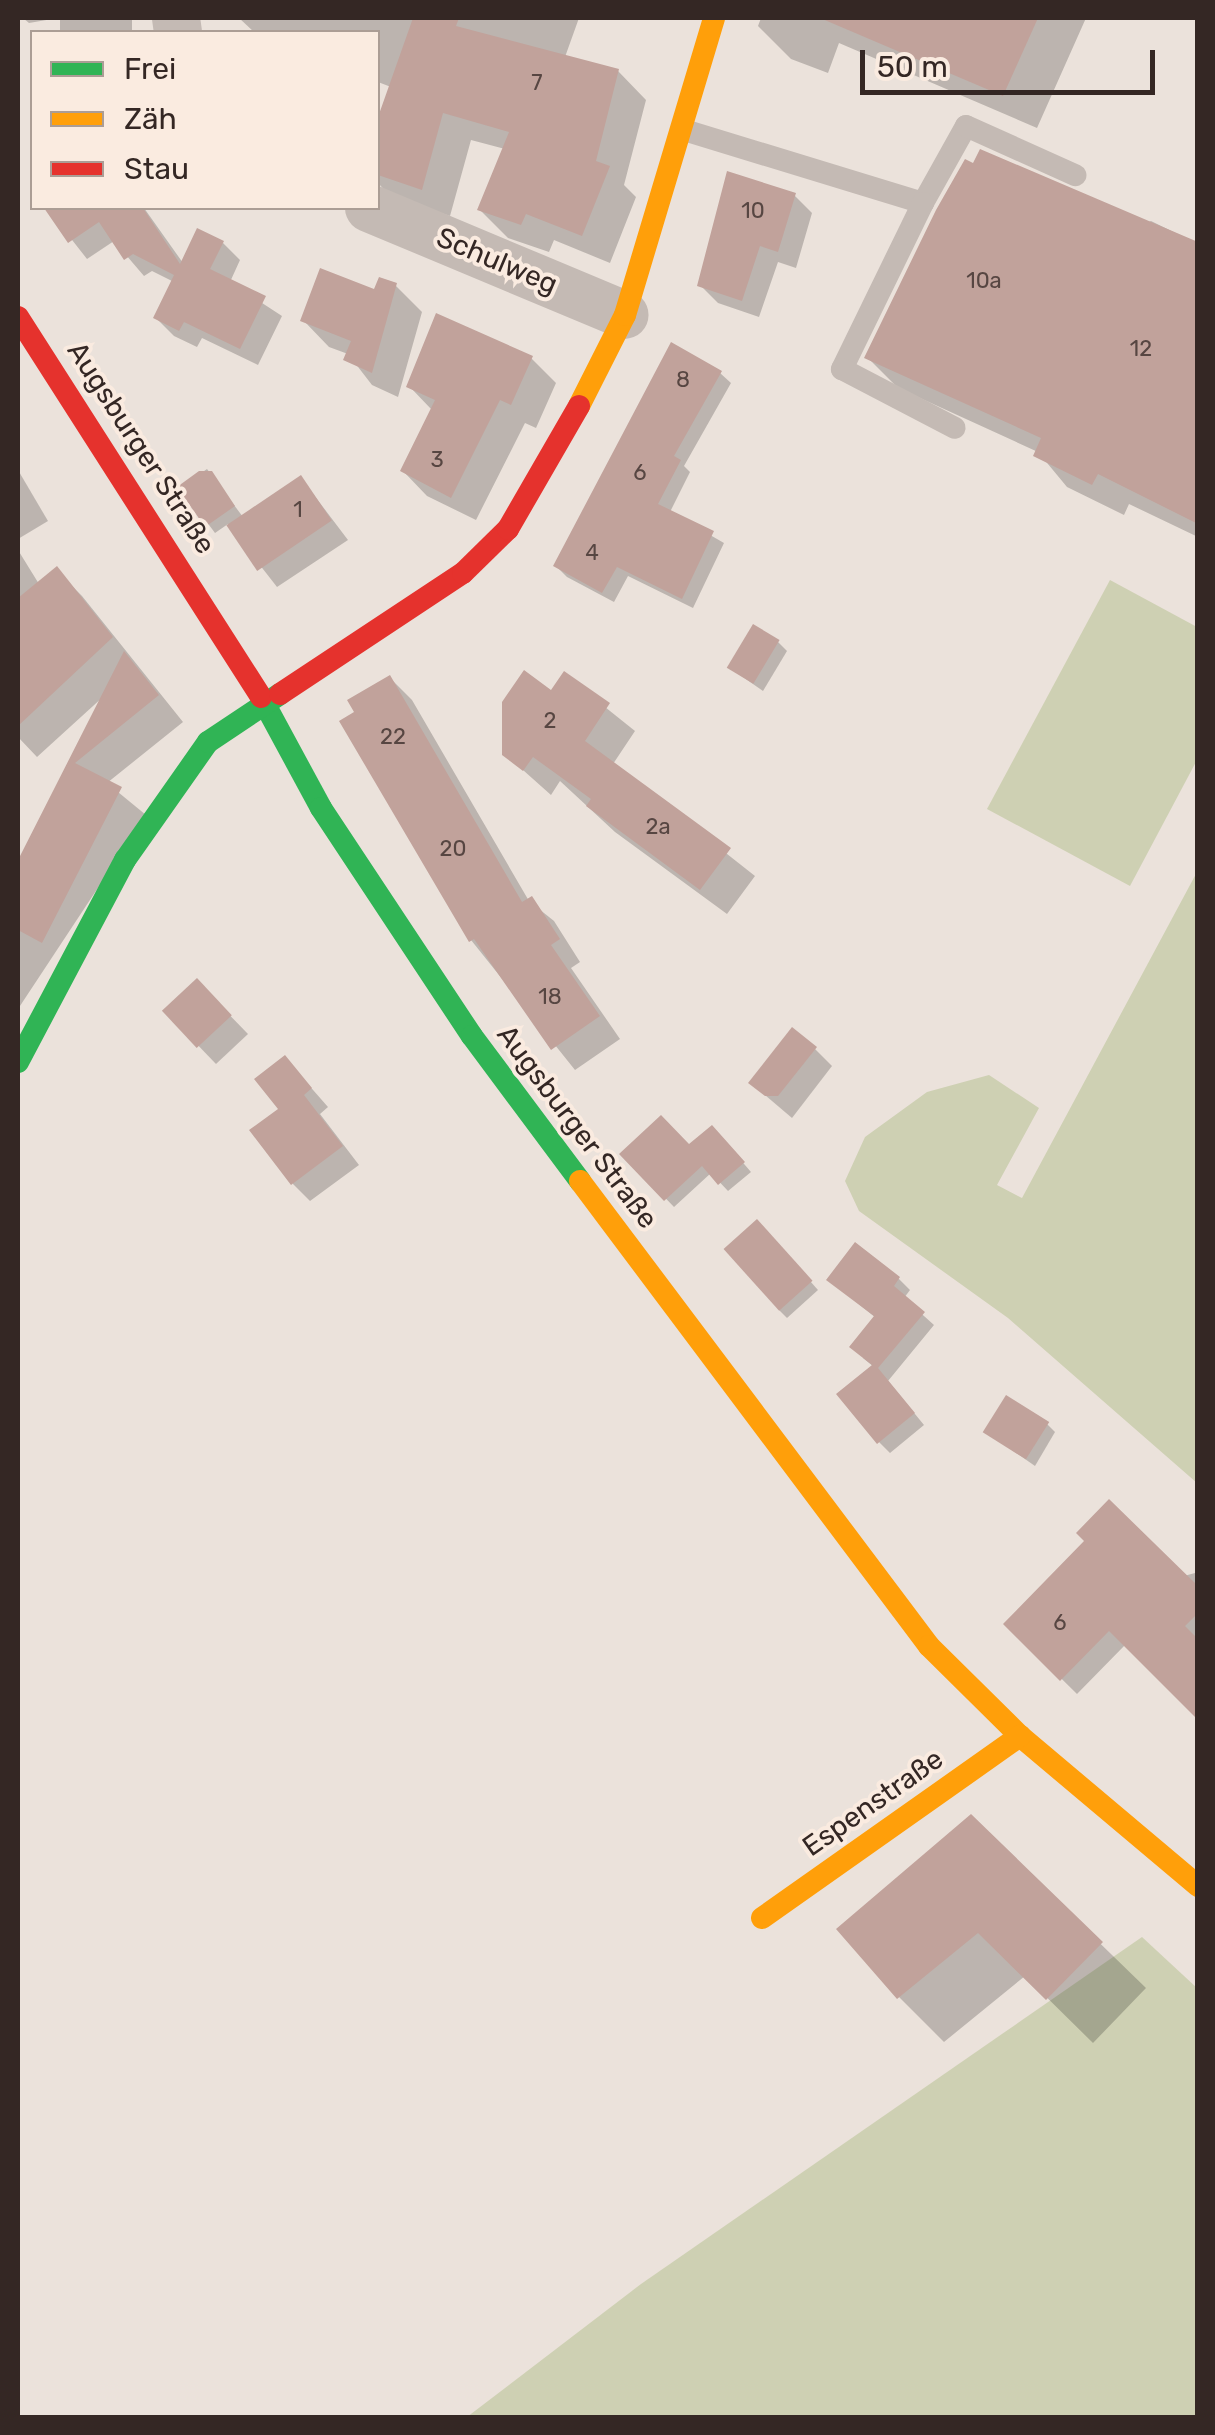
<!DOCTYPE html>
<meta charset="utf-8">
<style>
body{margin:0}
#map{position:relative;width:1215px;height:2435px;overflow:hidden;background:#ebe2db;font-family:Rubik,sans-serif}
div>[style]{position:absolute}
.green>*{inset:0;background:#ced0b3}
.shadow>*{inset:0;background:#0003;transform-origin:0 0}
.building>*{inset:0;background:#c1a29b;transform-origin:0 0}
.lane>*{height:22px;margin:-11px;padding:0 11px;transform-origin:11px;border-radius:11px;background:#c4bab4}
.street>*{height:48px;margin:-24px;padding:0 24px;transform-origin:24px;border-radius:24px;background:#c4bab4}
.fast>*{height:22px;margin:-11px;padding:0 11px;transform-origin:11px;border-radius:11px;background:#30b455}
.slow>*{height:22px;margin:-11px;padding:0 11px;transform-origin:11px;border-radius:11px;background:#ff9f0a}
.jam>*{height:22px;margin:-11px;padding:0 11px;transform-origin:11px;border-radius:11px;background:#e5322d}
span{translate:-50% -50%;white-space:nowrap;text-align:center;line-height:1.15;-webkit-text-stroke:8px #faebe0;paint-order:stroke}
.number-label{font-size:22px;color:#574642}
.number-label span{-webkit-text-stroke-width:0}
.street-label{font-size:28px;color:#342724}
.frame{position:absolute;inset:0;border:20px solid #342724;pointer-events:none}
.legend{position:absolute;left:30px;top:30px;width:350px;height:180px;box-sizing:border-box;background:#faebe0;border:2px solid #ab9d95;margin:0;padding:12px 18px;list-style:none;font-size:30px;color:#342724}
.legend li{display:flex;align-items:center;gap:20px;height:50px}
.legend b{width:50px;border:2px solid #ab9d95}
.scale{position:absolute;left:860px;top:50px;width:295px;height:45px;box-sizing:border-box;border:5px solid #342724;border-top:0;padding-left:12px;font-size:30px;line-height:35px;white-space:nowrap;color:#342724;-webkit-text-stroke:8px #faebe0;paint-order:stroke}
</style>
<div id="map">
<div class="green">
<div style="clip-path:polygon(1110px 580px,1197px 627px,1197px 760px,1130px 886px,987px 809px)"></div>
<div style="clip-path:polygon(1197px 872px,1197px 1483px,1008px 1318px,859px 1211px,845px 1181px,865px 1137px,927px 1092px,989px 1075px,1039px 1108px,997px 1185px,1022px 1198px)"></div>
<div style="clip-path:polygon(1142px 1937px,1197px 1988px,1197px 2417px,467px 2417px,641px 2284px)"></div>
</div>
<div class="shadow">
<div style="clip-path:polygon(23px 18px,58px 18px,29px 23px)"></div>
<div style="left:60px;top:18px;width:72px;height:15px"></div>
<div style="clip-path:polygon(239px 18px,579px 18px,565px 57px,618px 71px,646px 100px,624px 185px,636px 197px,610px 263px,554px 240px,549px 252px,508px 238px,480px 210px,505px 149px,471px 140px,450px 216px,390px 196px,378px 183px,378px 124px,391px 87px,378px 82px,378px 32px,254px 32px)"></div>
<div style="clip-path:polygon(761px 18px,1086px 18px,1037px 128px,839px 43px,828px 73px,791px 59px,758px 26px)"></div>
<div style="clip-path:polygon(729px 175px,795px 196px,812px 213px,796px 268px,778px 262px,759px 317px,718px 303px,700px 285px)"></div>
<div style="clip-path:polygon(47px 208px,144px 208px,183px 263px,223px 243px,240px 260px,230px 282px,282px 316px,258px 365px,202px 338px,197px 347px,174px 336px,156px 318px,174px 282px,152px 271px,144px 276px,114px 241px,87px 259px)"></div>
<div style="clip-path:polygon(1151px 221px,1198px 244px,1198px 537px,1129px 504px,1124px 515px,1067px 487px,1038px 452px,898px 388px,867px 357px)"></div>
<div style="clip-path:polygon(395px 285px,422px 312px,398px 397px,372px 385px,348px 354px,329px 347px,303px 320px)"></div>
<div style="clip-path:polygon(531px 358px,556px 383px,536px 428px,525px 423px,476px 520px,427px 496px,403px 471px,432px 410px,409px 386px)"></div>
<div style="clip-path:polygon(720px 373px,731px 383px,684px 466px,690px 472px,670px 512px,724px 543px,693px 608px,628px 576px,614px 602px,567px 577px,556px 566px)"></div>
<div style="clip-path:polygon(207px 469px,243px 517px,301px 478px,348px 540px,277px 587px,228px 524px,215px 533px,181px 487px)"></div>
<div style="clip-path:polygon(18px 470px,48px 521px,18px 539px)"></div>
<div style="clip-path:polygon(18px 550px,39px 584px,56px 570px,82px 596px,183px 722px,107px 783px,146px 815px,18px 1009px,18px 865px,104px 696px,37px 757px,18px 737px)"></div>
<div style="clip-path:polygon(778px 642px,787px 651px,763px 691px,730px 668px)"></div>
<div style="clip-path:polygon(565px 675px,635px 731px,613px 764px,755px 876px,727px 914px,615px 832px,560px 781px,551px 795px,505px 754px)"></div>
<div style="clip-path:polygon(390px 678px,412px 700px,529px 901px,554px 921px,580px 962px,571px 968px,620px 1039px,575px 1070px,471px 940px,357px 713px)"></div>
<div style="clip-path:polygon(214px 999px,248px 1034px,216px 1064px,165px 1011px)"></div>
<div style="clip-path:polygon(815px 1049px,832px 1066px,792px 1118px,751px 1083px)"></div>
<div style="clip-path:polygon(285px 1058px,328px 1107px,320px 1114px,359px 1165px,310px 1201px,293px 1184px,281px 1109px)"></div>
<div style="clip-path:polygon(720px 1136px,751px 1172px,728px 1191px,711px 1173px,674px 1207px,623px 1154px,689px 1148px)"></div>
<div style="clip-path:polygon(765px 1230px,818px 1290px,787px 1318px,779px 1310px)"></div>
<div style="clip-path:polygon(855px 1246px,899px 1279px,910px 1290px,904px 1298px,934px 1325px,888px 1381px,924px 1425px,890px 1453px,879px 1442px,874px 1367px,863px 1358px,876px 1318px,829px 1280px)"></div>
<div style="clip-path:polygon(1047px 1424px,1055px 1432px,1035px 1466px,986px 1432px)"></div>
<div style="clip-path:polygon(1195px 1573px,1198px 1716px,1126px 1644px,1077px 1694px,1006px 1624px)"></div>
<div style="clip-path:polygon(971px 1818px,1146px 1988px,1093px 2043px,1025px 1976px,944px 2042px,899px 1997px)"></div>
</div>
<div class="building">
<div style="clip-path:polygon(413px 18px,459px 18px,456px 26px,619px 69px,596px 161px,610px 166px,582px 236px,526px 214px,521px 225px,477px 210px,509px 132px,443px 113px,422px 190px,378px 175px,378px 117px)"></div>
<div style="clip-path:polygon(820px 18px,1038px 18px,1003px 96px)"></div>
<div style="clip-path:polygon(980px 149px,1198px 242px,1198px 524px,1098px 474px,1092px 485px,1033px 456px,1041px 438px,864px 358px,936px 210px,965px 159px,973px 163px)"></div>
<div style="clip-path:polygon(727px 171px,796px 193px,778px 252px,760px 246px,742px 301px,697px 286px)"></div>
<div style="clip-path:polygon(44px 208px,143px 208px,180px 264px,197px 228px,224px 241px,210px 269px,266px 296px,240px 349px,184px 322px,179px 331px,153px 318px,174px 275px,133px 254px,124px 260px,99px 222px,68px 243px)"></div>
<div style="clip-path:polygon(320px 268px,374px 289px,379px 277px,397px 283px,372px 373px,343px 360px,351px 341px,300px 321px)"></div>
<div style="clip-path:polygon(436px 313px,533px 356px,511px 405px,500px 400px,451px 498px,400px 471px,435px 400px,406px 387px)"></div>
<div style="clip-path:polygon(671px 342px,722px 371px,674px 456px,681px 460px,658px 504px,714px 531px,682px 599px,617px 567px,602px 593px,553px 566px)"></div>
<div style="clip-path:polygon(199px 471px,212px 471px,235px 506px,205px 527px,177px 487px)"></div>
<div style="left:301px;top:475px;width:55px;height:90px;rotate:56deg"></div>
<div style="clip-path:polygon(57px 566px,113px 637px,18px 726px,18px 598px)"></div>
<div style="left:753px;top:624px;width:31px;height:51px;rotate:31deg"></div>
<div style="clip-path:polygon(124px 651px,159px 695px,75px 763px,122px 787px,42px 943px,18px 930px,18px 860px)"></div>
<div style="clip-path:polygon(524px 670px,551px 690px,564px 671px,610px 703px,585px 741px,731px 848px,700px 890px,586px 806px,591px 799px,533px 757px,523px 771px,502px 755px,502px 702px)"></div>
<div style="clip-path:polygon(390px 675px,522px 902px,532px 896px,560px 939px,551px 945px,600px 1016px,551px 1050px,474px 939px,469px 942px,339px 721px,354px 712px,347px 700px)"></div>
<div style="left:197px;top:978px;width:51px;height:48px;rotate:47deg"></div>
<div style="clip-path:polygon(792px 1027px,817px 1047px,778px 1096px,765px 1096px,748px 1083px)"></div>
<div style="clip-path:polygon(285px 1055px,312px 1088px,304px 1095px,343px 1146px,291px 1185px,249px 1130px,278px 1109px,254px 1079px)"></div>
<div style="clip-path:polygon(661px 1115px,689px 1144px,712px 1125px,745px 1162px,718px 1185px,702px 1166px,664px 1201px,619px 1154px)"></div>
<div style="left:757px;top:1219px;width:83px;height:45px;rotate:48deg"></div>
<div style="clip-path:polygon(855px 1242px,900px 1277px,894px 1286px,925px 1312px,878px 1368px,915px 1413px,877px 1444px,836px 1394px,872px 1365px,849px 1347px,874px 1316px,826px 1280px)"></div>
<div style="left:1006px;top:1395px;width:51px;height:44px;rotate:32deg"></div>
<div style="clip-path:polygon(1109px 1499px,1198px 1586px,1198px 1613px,1185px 1626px,1198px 1639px,1198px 1720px,1109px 1631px,1060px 1681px,1003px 1624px,1084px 1541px,1076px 1533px)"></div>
<div style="clip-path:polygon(971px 1814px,1103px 1942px,1046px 2000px,978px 1933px,897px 1999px,836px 1929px)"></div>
</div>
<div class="lane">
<div style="left:684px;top:130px;width:250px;rotate:17deg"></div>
<div style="left:923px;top:203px;width:88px;rotate:-60.8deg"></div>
<div style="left:966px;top:126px;width:120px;rotate:24.2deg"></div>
<div style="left:923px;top:203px;width:185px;rotate:116deg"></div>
<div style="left:842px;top:369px;width:127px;rotate:27.6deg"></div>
</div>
<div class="street">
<div style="left:176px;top:18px;width:14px;rotate:82deg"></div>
<div style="left:369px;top:208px;width:277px;rotate:22.7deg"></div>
</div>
<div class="fast">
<div style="left:261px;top:697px;width:126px;rotate:61.6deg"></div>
<div style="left:321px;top:808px;width:273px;rotate:56.5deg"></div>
<div style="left:472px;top:1036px;width:181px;rotate:53.3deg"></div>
<div style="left:18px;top:1062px;width:229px;rotate:-62.1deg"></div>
<div style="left:125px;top:860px;width:144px;rotate:-54.9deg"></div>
<div style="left:208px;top:742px;width:87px;rotate:-33.7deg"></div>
</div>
<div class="slow">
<div style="left:579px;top:406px;width:102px;rotate:-63.2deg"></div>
<div style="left:625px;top:315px;width:310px;rotate:-73.3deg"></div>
<div style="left:580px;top:1181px;width:581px;rotate:53.11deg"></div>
<div style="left:929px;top:1646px;width:128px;rotate:44.7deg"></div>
<div style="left:1020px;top:1736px;width:233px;rotate:40.1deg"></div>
<div style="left:762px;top:1918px;width:316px;rotate:-35.2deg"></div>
</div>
<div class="jam">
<div style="left:18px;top:317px;width:451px;rotate:57.4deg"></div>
<div style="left:280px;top:694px;width:219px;rotate:-33.5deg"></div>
<div style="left:463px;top:573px;width:63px;rotate:-44.4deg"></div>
<div style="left:508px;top:529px;width:142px;rotate:-60deg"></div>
</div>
<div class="number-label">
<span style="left:537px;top:83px">7</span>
<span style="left:753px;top:211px">10</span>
<span style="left:984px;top:281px">10a</span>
<span style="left:1141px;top:349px">12</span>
<span style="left:683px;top:380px">8</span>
<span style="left:437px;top:460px">3</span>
<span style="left:640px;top:473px">6</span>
<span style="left:298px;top:510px">1</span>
<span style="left:592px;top:553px">4</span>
<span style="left:550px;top:721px">2</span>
<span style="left:393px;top:737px">22</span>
<span style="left:658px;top:827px">2a</span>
<span style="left:453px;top:849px">20</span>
<span style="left:550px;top:997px">18</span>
<span style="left:1060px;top:1623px">6</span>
</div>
<div class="street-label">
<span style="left:497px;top:261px;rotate:23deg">Schulweg</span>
<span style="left:141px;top:448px;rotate:57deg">Augsburger Straße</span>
<span style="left:577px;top:1127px;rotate:53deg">Augsburger Straße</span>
<span style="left:873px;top:1803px;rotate:-35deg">Espenstraße</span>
</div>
<div class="frame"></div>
<ul class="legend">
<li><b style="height:12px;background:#30b455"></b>Frei</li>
<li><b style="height:12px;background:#ff9f0a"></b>Zäh</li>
<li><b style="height:12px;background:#e5322d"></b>Stau</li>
</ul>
<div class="scale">50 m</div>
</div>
